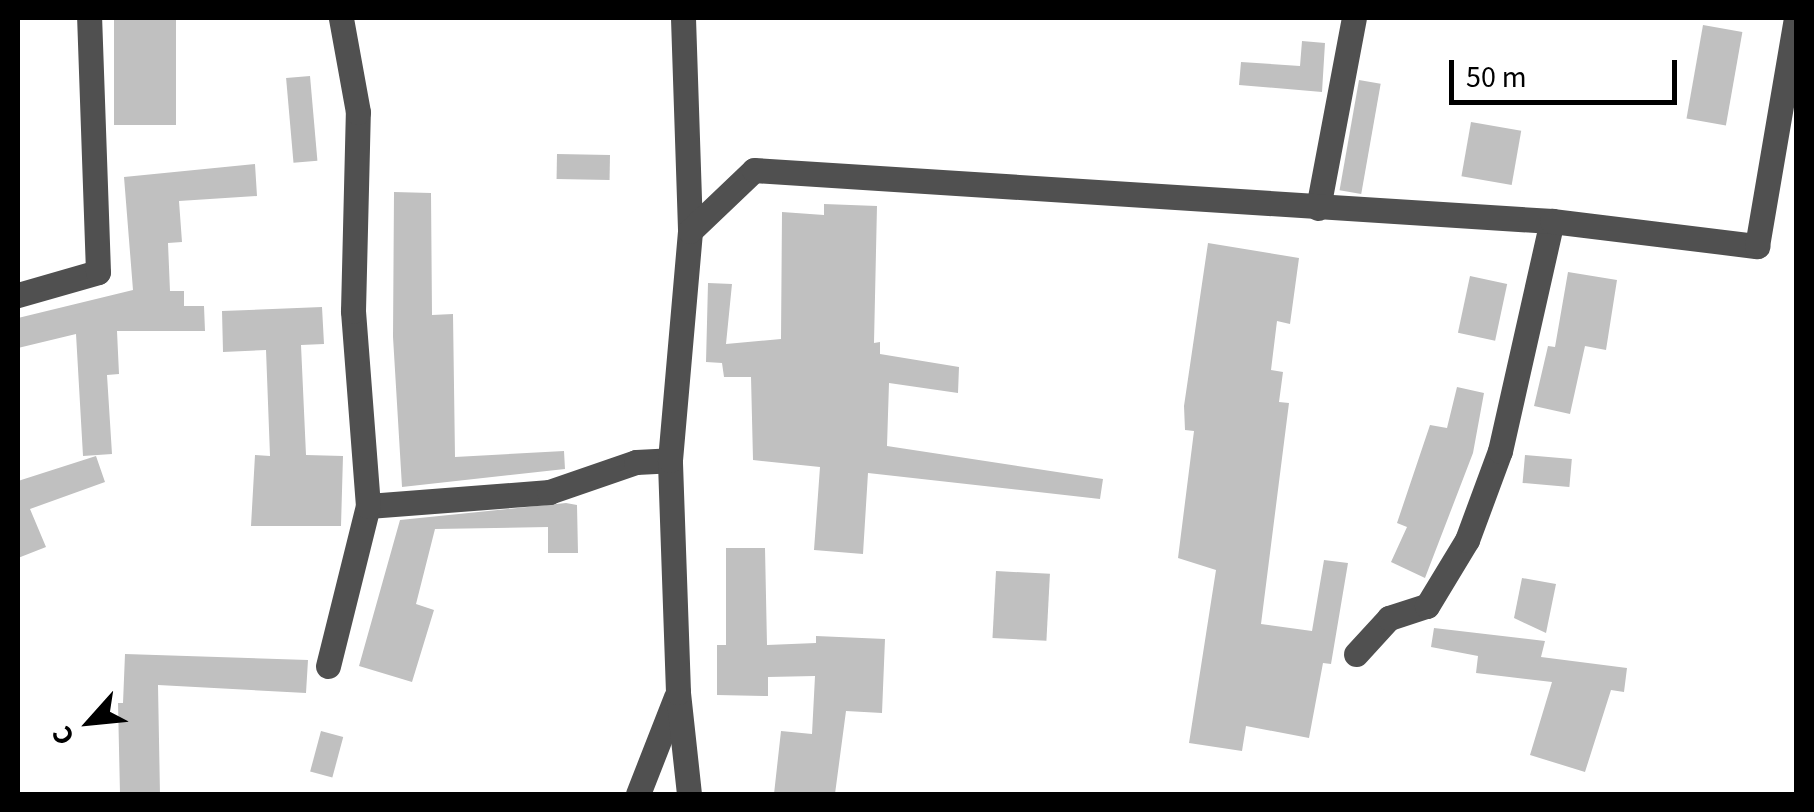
<!DOCTYPE html>
<meta charset="utf-8">
<style>
body{margin:0}
#map{position:relative;width:1814px;height:812px;overflow:hidden;background:#fff;font-family:"Source Sans 3",sans-serif}
div>[style]{position:absolute}
.building>*{inset:0;background:#c0c0c0;transform-origin:0 0}
.minor>*{height:25px;margin:-12.5px;padding:0 12.5px;transform-origin:12.5px;border-radius:12.5px;background:#505050}
span{translate:-50% -50%;white-space:nowrap;text-align:center;line-height:1.15;-webkit-text-stroke:10px #fff;paint-order:stroke}
.frame{position:absolute;inset:0;border:20px solid #000;pointer-events:none}
.north{position:absolute;left:40px;top:672px;width:100px;height:100px;-webkit-text-stroke:8px #fff;paint-order:stroke;rotate:243deg;font-size:28px;font-weight:700;line-height:40px;text-align:center;color:#000}
.north::after{content:'';display:block;margin:auto;width:35px;height:45px;background:#000;clip-path:polygon(50% 0,100% 100%,50% 72%,0 100%)}
.scale{position:absolute;left:1449px;top:60px;width:228px;height:45px;box-sizing:border-box;border:5px solid #000;border-top:0;padding-left:12px;font-size:30px;line-height:35px;white-space:nowrap;color:#000;-webkit-text-stroke:8px #fff;paint-order:stroke}
</style>
<div id="map">
<div class="building">
<div style="left:114px;top:18px;width:62px;height:107px"></div>
<div style="left:1703px;top:25px;width:40px;height:95px;rotate:10deg"></div>
<div style="clip-path:polygon(1302px 41px,1325px 43px,1322px 92px,1239px 85px,1241px 62px,1300px 66px)"></div>
<div style="left:310px;top:76px;width:85px;height:24px;rotate:85deg"></div>
<div style="left:1359px;top:80px;width:22px;height:112px;rotate:10deg"></div>
<div style="left:1471px;top:122px;width:51px;height:55px;rotate:10deg"></div>
<div style="left:557px;top:154px;width:53px;height:25px;rotate:1deg"></div>
<div style="clip-path:polygon(255px 164px,257px 196px,179px 201px,182px 242px,168px 243px,170px 291px,184px 291px,184px 306px,204px 306px,205px 331px,117px 331px,119px 374px,107px 375px,112px 454px,83px 456px,76px 334px,18px 348px,18px 318px,133px 290px,124px 177px)"></div>
<div style="clip-path:polygon(394px 192px,431px 193px,432px 315px,453px 314px,455px 457px,564px 451px,565px 469px,402px 487px,393px 337px)"></div>
<div style="clip-path:polygon(824px 204px,877px 206px,874px 343px,880px 342px,880px 354px,959px 367px,958px 393px,889px 383px,887px 446px,1103px 479px,1100px 499px,868px 473px,863px 554px,814px 550px,820px 467px,753px 460px,751px 377px,724px 377px,722px 363px,706px 362px,708px 283px,732px 284px,726px 344px,781px 339px,782px 212px,824px 215px)"></div>
<div style="clip-path:polygon(1208px 243px,1299px 258px,1290px 324px,1277px 321px,1271px 370px,1283px 372px,1279px 402px,1289px 403px,1261px 624px,1312px 631px,1324px 560px,1348px 563px,1331px 664px,1323px 663px,1309px 738px,1246px 726px,1242px 751px,1189px 743px,1216px 570px,1178px 558px,1194px 431px,1185px 430px,1184px 406px)"></div>
<div style="clip-path:polygon(1568px 272px,1617px 280px,1606px 350px,1585px 346px,1570px 414px,1534px 406px,1548px 346px,1555px 347px)"></div>
<div style="left:1470px;top:276px;width:38px;height:58px;rotate:12deg"></div>
<div style="clip-path:polygon(322px 307px,324px 344px,301px 345px,306px 455px,343px 456px,341px 526px,251px 526px,255px 455px,270px 456px,266px 350px,223px 352px,222px 311px)"></div>
<div style="clip-path:polygon(1457px 387px,1484px 393px,1473px 453px,1425px 578px,1391px 562px,1407px 527px,1397px 523px,1430px 425px,1447px 428px)"></div>
<div style="left:1525px;top:455px;width:47px;height:28px;rotate:5deg"></div>
<div style="clip-path:polygon(96px 456px,105px 482px,30px 509px,46px 547px,18px 558px,18px 481px)"></div>
<div style="clip-path:polygon(566px 503px,577px 505px,578px 553px,548px 553px,548px 527px,435px 529px,416px 604px,434px 610px,412px 682px,359px 666px,400px 520px)"></div>
<div style="clip-path:polygon(726px 548px,765px 548px,767px 645px,816px 643px,816px 636px,885px 639px,882px 713px,846px 711px,835px 794px,774px 794px,781px 731px,812px 734px,815px 676px,768px 677px,768px 696px,717px 695px,717px 645px,726px 645px)"></div>
<div style="left:996px;top:571px;width:54px;height:67px;rotate:3deg"></div>
<div style="clip-path:polygon(1522px 578px,1556px 584px,1546px 633px,1514px 618px)"></div>
<div style="clip-path:polygon(1434px 628px,1545px 641px,1541px 657px,1627px 668px,1624px 692px,1611px 690px,1585px 772px,1530px 755px,1552px 682px,1476px 673px,1478px 656px,1431px 647px)"></div>
<div style="clip-path:polygon(125px 654px,308px 660px,306px 693px,158px 685px,160px 794px,120px 794px,118px 703px,123px 703px)"></div>
<div style="left:321px;top:731px;width:23px;height:42px;rotate:15deg"></div>
</div>
<div class="minor">
<div style="left:683px;top:18px;width:213px;rotate:88.1deg"></div>
<div style="left:1318px;top:208px;width:193px;rotate:-79.3deg"></div>
<div style="left:18px;top:295px;width:83px;rotate:-16deg"></div>
<div style="left:98px;top:272px;width:254px;rotate:-92deg"></div>
<div style="left:368px;top:506px;width:182px;rotate:-4.4deg"></div>
<div style="left:549px;top:492px;width:92px;rotate:-19deg"></div>
<div style="left:636px;top:462px;width:34px;rotate:-3deg"></div>
<div style="left:1356px;top:654px;width:49px;rotate:-47.5deg"></div>
<div style="left:1389px;top:618px;width:40px;rotate:-18deg"></div>
<div style="left:1427px;top:606px;width:77px;rotate:-58.8deg"></div>
<div style="left:1467px;top:540px;width:95px;rotate:-69.7deg"></div>
<div style="left:1500px;top:451px;width:236px;rotate:-77.3deg"></div>
<div style="left:328px;top:666px;width:165px;rotate:-76deg"></div>
<div style="left:368px;top:506px;width:196px;rotate:-94.4deg"></div>
<div style="left:353px;top:311px;width:199px;rotate:-88.6deg"></div>
<div style="left:358px;top:112px;width:96px;rotate:-100.3deg"></div>
<div style="left:638px;top:794px;width:104px;rotate:-68.6deg"></div>
<div style="left:689px;top:794px;width:103px;rotate:-96.2deg"></div>
<div style="left:678px;top:692px;width:232px;rotate:-92deg"></div>
<div style="left:670px;top:460px;width:230px;rotate:-85deg"></div>
<div style="left:690px;top:231px;width:88px;rotate:-43.6deg"></div>
<div style="left:754px;top:170px;width:800px;rotate:3.66deg"></div>
<div style="left:1552px;top:221px;width:207px;rotate:7deg"></div>
<div style="left:1757px;top:246px;width:231px;rotate:-80.3deg"></div>
</div>
<div class="frame"></div>
<div class="north">С</div>
<div class="scale">50 m</div>
</div>
